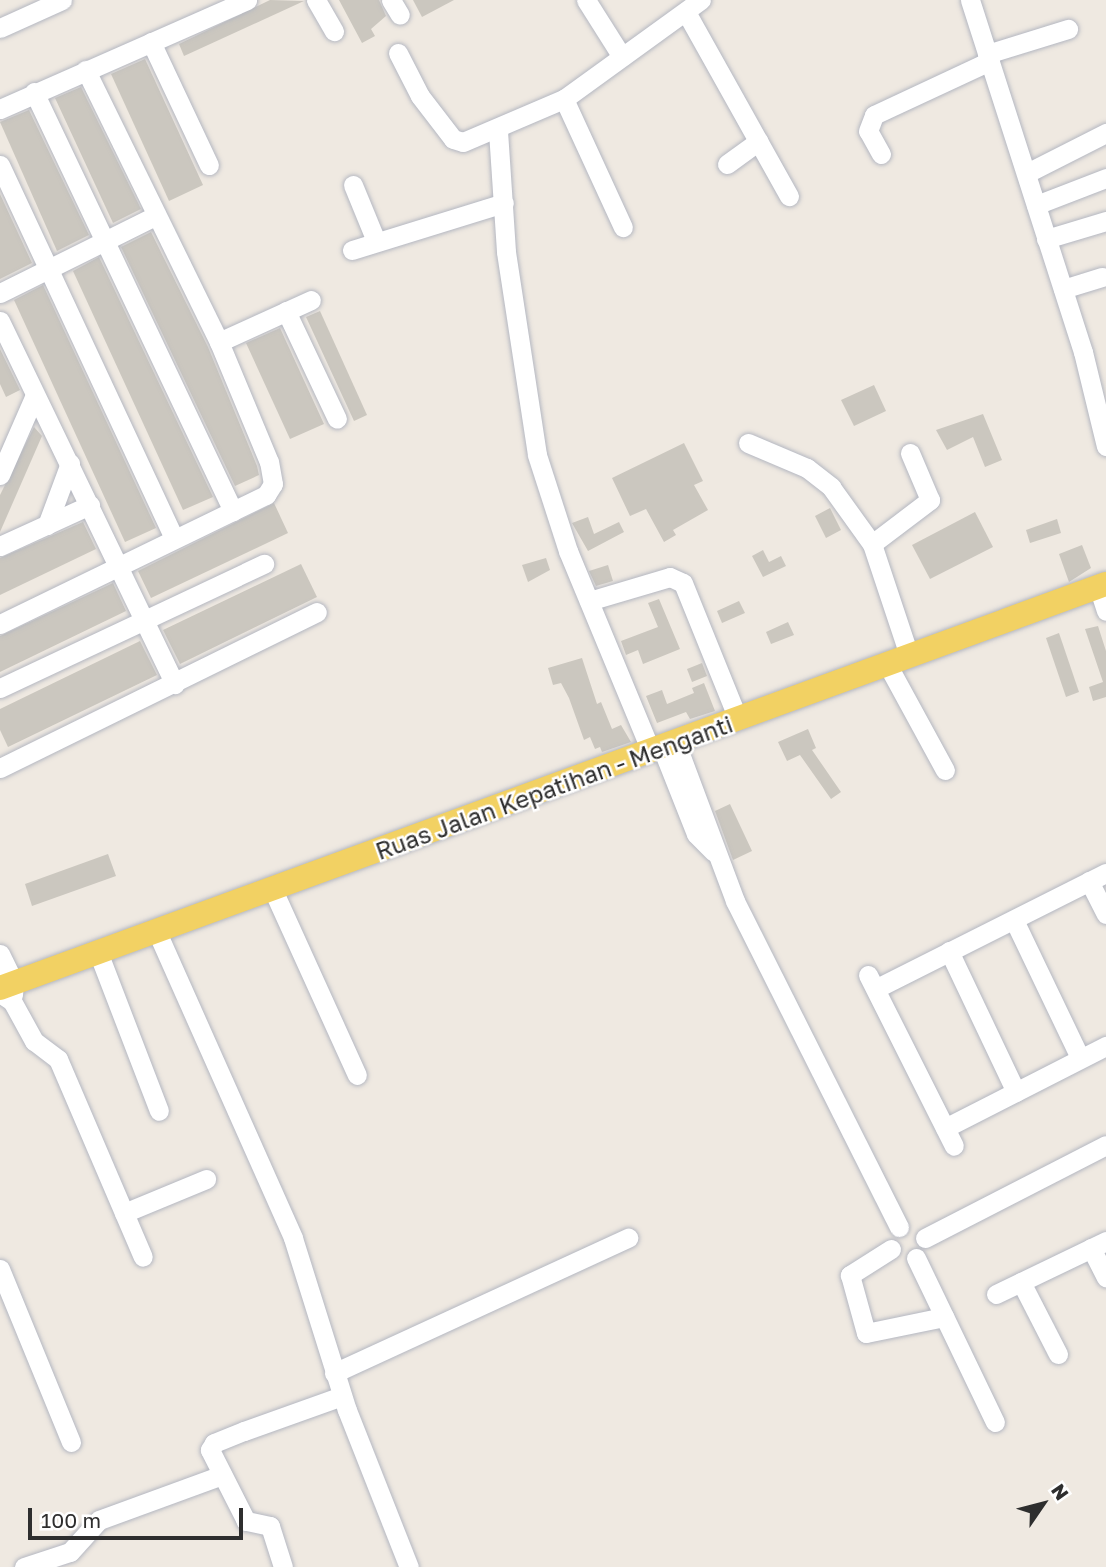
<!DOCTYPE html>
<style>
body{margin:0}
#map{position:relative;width:1106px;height:1567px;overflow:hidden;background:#efe9e1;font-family:"Golos Text",sans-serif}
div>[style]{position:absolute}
.building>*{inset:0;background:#cbc7bf}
.roads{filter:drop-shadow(0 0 2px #b4b7c1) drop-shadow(0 0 2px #b4b7c1)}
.minor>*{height:19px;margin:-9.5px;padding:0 9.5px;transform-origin:9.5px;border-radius:9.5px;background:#fff}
.major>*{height:24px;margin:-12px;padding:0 12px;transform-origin:12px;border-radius:12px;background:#f2d163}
span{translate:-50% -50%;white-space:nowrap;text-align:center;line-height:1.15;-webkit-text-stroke:5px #fff;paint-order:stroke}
.street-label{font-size:24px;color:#2e2e2e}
.north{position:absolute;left:1008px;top:1469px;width:70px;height:70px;-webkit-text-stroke:5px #fff;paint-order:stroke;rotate:55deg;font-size:19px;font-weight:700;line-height:28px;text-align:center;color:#2e2e2e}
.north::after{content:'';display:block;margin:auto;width:24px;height:32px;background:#2e2e2e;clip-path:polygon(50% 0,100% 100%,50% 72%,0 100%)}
.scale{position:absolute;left:28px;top:1508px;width:215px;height:32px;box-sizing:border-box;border:4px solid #2e2e2e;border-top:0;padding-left:9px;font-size:21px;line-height:24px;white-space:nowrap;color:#2e2e2e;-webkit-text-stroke:5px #fff;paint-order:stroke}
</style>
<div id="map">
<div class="building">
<i style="clip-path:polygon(270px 0,304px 1px,184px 56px,179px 44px)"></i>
<i style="clip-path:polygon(339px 0,379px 0,386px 16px,371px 29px,375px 36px,362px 43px)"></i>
<i style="clip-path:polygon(413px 0,454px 0,422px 17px)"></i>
<i style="clip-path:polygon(145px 59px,203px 185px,169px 201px,111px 74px)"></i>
<i style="clip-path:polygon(81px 87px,141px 209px,113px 223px,55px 98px)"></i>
<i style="clip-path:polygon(29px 110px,89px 235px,57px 251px,0 122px)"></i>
<i style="clip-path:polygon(0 194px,32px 263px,0 279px)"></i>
<i style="clip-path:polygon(151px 232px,208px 347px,257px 466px,259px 475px,235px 486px,121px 247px)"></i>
<i style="clip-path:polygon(99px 257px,213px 497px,183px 510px,73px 271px)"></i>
<i style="clip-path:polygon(43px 285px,156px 528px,125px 542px,14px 300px)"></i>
<i style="clip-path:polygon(320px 311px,367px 415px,354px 421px,306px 317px)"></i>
<i style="clip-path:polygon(280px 328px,324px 424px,290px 439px,246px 343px)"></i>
<i style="clip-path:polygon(0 349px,20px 390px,6px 397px,0 384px)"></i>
<i style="clip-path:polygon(874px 385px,886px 411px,854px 426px,841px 400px)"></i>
<i style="clip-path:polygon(983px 414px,1002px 460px,985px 467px,973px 437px,947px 450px,936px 430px)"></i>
<i style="clip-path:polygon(34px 427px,42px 436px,0 532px,0 495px)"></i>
<i style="clip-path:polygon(684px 443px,703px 481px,694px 485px,708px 510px,673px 530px,676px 535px,664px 542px,646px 509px,630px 516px,612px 478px)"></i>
<i style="clip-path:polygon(274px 503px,288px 533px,151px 598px,138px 571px)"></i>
<i style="clip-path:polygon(830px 508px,841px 530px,826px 538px,815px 516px)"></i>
<i style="clip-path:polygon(975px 512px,993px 547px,930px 579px,912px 545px)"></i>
<i style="clip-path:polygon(588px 517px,594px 534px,619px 522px,624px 532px,588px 551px,572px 523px)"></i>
<i style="clip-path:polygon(1057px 519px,1061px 533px,1030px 543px,1026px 530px)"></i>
<i style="clip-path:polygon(83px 522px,96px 549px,0 595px,0 558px)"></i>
<i style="clip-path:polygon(1082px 545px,1091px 568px,1069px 582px,1059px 554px)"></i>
<i style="clip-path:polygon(763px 550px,769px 562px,781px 556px,786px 566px,763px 577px,752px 556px)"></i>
<i style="clip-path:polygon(546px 558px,550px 570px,528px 582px,522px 565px)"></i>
<i style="clip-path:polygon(301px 564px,317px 597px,180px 664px,163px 630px)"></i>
<i style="clip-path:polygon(608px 565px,613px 581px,596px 586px,589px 571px)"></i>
<i style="clip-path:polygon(113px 583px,126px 611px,0 672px,0 636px)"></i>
<i style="clip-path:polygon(659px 599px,680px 649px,643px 664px,638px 650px,626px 655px,621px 641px,658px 627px,648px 603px)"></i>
<i style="clip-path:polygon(739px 601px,745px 613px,722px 623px,717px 611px)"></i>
<i style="clip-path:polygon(788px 622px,794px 635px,771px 644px,766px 632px)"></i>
<i style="clip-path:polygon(1098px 626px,1106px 651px,1106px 697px,1093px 701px,1089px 687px,1103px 682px,1085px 629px)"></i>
<i style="clip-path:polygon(1059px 633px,1079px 692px,1066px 697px,1046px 638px)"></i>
<i style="clip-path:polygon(140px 641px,157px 675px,8px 747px,0 730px,0 709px)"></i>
<i style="clip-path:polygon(582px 658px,597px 704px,601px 702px,612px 729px,621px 725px,631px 742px,602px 752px,600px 747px,595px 749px,590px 737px,584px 740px,569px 698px,561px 683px,553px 685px,548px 668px)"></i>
<i style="clip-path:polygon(702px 663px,707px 676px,692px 682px,687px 669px)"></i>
<i style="clip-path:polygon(704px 683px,715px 711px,690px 719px,686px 712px,657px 723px,646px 696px,662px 690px,667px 704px,694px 693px,692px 688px)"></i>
<i style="clip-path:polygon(808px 729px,816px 748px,812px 750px,841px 792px,831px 799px,800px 755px,787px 761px,778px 742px)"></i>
<i style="clip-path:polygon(730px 804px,752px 851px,733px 860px,715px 811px)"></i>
<i style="clip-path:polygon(108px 854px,116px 876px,32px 906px,25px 884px)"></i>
</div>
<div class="roads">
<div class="minor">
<i style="left:316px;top:0;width:36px;rotate:60deg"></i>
<i style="left:391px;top:0;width:17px;rotate:59deg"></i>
<i style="left:586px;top:0;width:67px;rotate:57.7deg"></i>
<i style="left:970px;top:0;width:370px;rotate:72.2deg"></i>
<i style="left:1083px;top:352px;width:97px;rotate:76.3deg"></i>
<i style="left:686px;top:12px;width:211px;rotate:60.8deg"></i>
<i style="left:0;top:28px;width:68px;rotate:-24.3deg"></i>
<i style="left:151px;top:42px;width:136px;rotate:64.8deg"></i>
<i style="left:398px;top:53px;width:48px;rotate:62.9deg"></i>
<i style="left:420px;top:96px;width:54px;rotate:52.5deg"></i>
<i style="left:453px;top:139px;width:10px;rotate:17deg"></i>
<i style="left:463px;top:142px;width:110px;rotate:-23.1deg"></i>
<i style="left:564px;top:99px;width:169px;rotate:-35.9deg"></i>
<i style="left:987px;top:54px;width:85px;rotate:-17.2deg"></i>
<i style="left:34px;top:92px;width:464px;rotate:64.6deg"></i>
<i style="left:564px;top:99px;width:141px;rotate:65.3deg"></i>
<i style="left:0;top:109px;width:270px;rotate:-23.8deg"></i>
<i style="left:498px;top:131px;width:121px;rotate:86.2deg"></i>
<i style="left:506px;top:252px;width:205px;rotate:81.3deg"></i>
<i style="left:537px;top:455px;width:101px;rotate:72.1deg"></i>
<i style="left:568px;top:551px;width:217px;rotate:67.5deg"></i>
<i style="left:881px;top:154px;width:26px;rotate:-119deg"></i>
<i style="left:868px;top:131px;width:17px;rotate:-69deg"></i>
<i style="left:874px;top:115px;width:128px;rotate:-25deg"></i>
<i style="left:727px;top:164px;width:39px;rotate:-36deg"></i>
<i style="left:0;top:165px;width:412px;rotate:65deg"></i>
<i style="left:1027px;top:173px;width:89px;rotate:-26.9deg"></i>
<i style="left:353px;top:185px;width:61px;rotate:67.7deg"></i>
<i style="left:1036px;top:205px;width:75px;rotate:-21.1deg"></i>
<i style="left:1046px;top:239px;width:63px;rotate:-16.7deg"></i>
<i style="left:352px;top:250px;width:159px;rotate:-17.2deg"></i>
<i style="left:1063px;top:289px;width:41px;rotate:-17.1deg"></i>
<i style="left:0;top:293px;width:173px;rotate:-26.4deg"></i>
<i style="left:286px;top:311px;width:119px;rotate:64.7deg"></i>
<i style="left:0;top:321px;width:403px;rotate:64.3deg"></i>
<i style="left:219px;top:342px;width:101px;rotate:-24.5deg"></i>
<i style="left:748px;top:443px;width:64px;rotate:23deg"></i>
<i style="left:807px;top:468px;width:31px;rotate:38deg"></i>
<i style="left:831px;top:487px;width:70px;rotate:54.3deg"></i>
<i style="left:872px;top:544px;width:117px;rotate:71.6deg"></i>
<i style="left:0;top:475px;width:87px;rotate:-66.4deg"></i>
<i style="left:47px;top:525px;width:66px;rotate:-69.6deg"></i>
<i style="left:872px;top:544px;width:73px;rotate:-37.2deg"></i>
<i style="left:930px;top:500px;width:51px;rotate:-113.1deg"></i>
<i style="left:0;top:546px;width:99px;rotate:-24.5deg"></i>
<i style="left:1098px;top:586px;width:26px;rotate:72deg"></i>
<i style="left:589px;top:601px;width:84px;rotate:-16.5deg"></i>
<i style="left:670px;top:577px;width:14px;rotate:25deg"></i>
<i style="left:683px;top:583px;width:147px;rotate:68deg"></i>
<i style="left:0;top:624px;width:296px;rotate:-25.9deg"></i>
<i style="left:266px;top:495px;width:13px;rotate:-58deg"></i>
<i style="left:273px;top:484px;width:22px;rotate:-100deg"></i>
<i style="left:269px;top:462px;width:130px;rotate:-112.6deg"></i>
<i style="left:219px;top:342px;width:303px;rotate:-116.1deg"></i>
<i style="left:886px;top:662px;width:123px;rotate:61.4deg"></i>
<i style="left:0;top:688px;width:292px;rotate:-25.2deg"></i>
<i style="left:676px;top:743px;width:169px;rotate:69.5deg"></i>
<i style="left:735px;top:901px;width:365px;rotate:63.3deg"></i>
<i style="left:662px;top:748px;width:92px;rotate:68.4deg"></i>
<i style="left:696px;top:834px;width:25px;rotate:45deg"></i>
<i style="left:0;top:768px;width:353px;rotate:-26.2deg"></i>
<i style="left:1089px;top:881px;width:37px;rotate:63deg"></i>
<i style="left:273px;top:890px;width:203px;rotate:65.6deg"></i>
<i style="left:1014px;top:920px;width:153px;rotate:64.4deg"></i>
<i style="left:157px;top:932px;width:335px;rotate:66deg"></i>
<i style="left:293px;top:1238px;width:180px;rotate:72.6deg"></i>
<i style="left:347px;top:1410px;width:169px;rotate:68.5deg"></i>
<i style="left:949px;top:951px;width:156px;rotate:64.6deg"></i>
<i style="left:98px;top:952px;width:170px;rotate:69deg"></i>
<i style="left:0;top:954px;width:32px;rotate:64deg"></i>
<i style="left:14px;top:983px;width:12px;rotate:95deg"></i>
<i style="left:868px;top:975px;width:191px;rotate:63.3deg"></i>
<i style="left:877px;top:988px;width:256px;rotate:-26.7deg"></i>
<i style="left:0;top:993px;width:14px;rotate:34deg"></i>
<i style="left:12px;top:1001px;width:46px;rotate:61.2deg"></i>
<i style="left:34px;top:1041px;width:30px;rotate:37deg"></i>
<i style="left:58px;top:1059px;width:215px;rotate:66.8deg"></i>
<i style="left:945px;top:1128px;width:181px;rotate:-27deg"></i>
<i style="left:124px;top:1213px;width:89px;rotate:-22.5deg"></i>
<i style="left:925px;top:1238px;width:203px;rotate:-27.2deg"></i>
<i style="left:1091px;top:1248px;width:33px;rotate:63deg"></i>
<i style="left:891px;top:1249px;width:49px;rotate:147.6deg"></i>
<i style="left:850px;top:1275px;width:60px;rotate:74.6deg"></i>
<i style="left:866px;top:1333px;width:80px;rotate:-11.6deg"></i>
<i style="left:916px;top:1258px;width:182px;rotate:64.3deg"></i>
<i style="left:0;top:1269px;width:187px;rotate:67.7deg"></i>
<i style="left:1021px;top:1282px;width:81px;rotate:62.8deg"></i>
<i style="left:996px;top:1294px;width:122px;rotate:-25.7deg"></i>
<i style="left:334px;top:1373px;width:324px;rotate:-24.7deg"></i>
<i style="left:24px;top:1567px;width:48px;rotate:-18.1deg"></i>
<i style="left:70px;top:1552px;width:43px;rotate:-47.8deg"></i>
<i style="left:99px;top:1520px;width:131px;rotate:-20.1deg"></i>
<i style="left:283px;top:1567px;width:43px;rotate:-107.6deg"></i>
<i style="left:270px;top:1526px;width:25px;rotate:-168deg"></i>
<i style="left:246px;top:1521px;width:80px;rotate:-116.9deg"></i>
<i style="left:210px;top:1450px;width:8px;rotate:-60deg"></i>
<i style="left:214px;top:1443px;width:32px;rotate:-22deg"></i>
<i style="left:244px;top:1431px;width:104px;rotate:-19.7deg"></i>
</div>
<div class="major">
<i style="left:0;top:988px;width:1177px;rotate:-20.07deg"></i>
</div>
</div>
<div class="street-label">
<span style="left:554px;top:787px;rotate:-20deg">Ruas Jalan Kepatihan - Menganti</span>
</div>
<div class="north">N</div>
<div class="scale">100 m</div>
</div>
